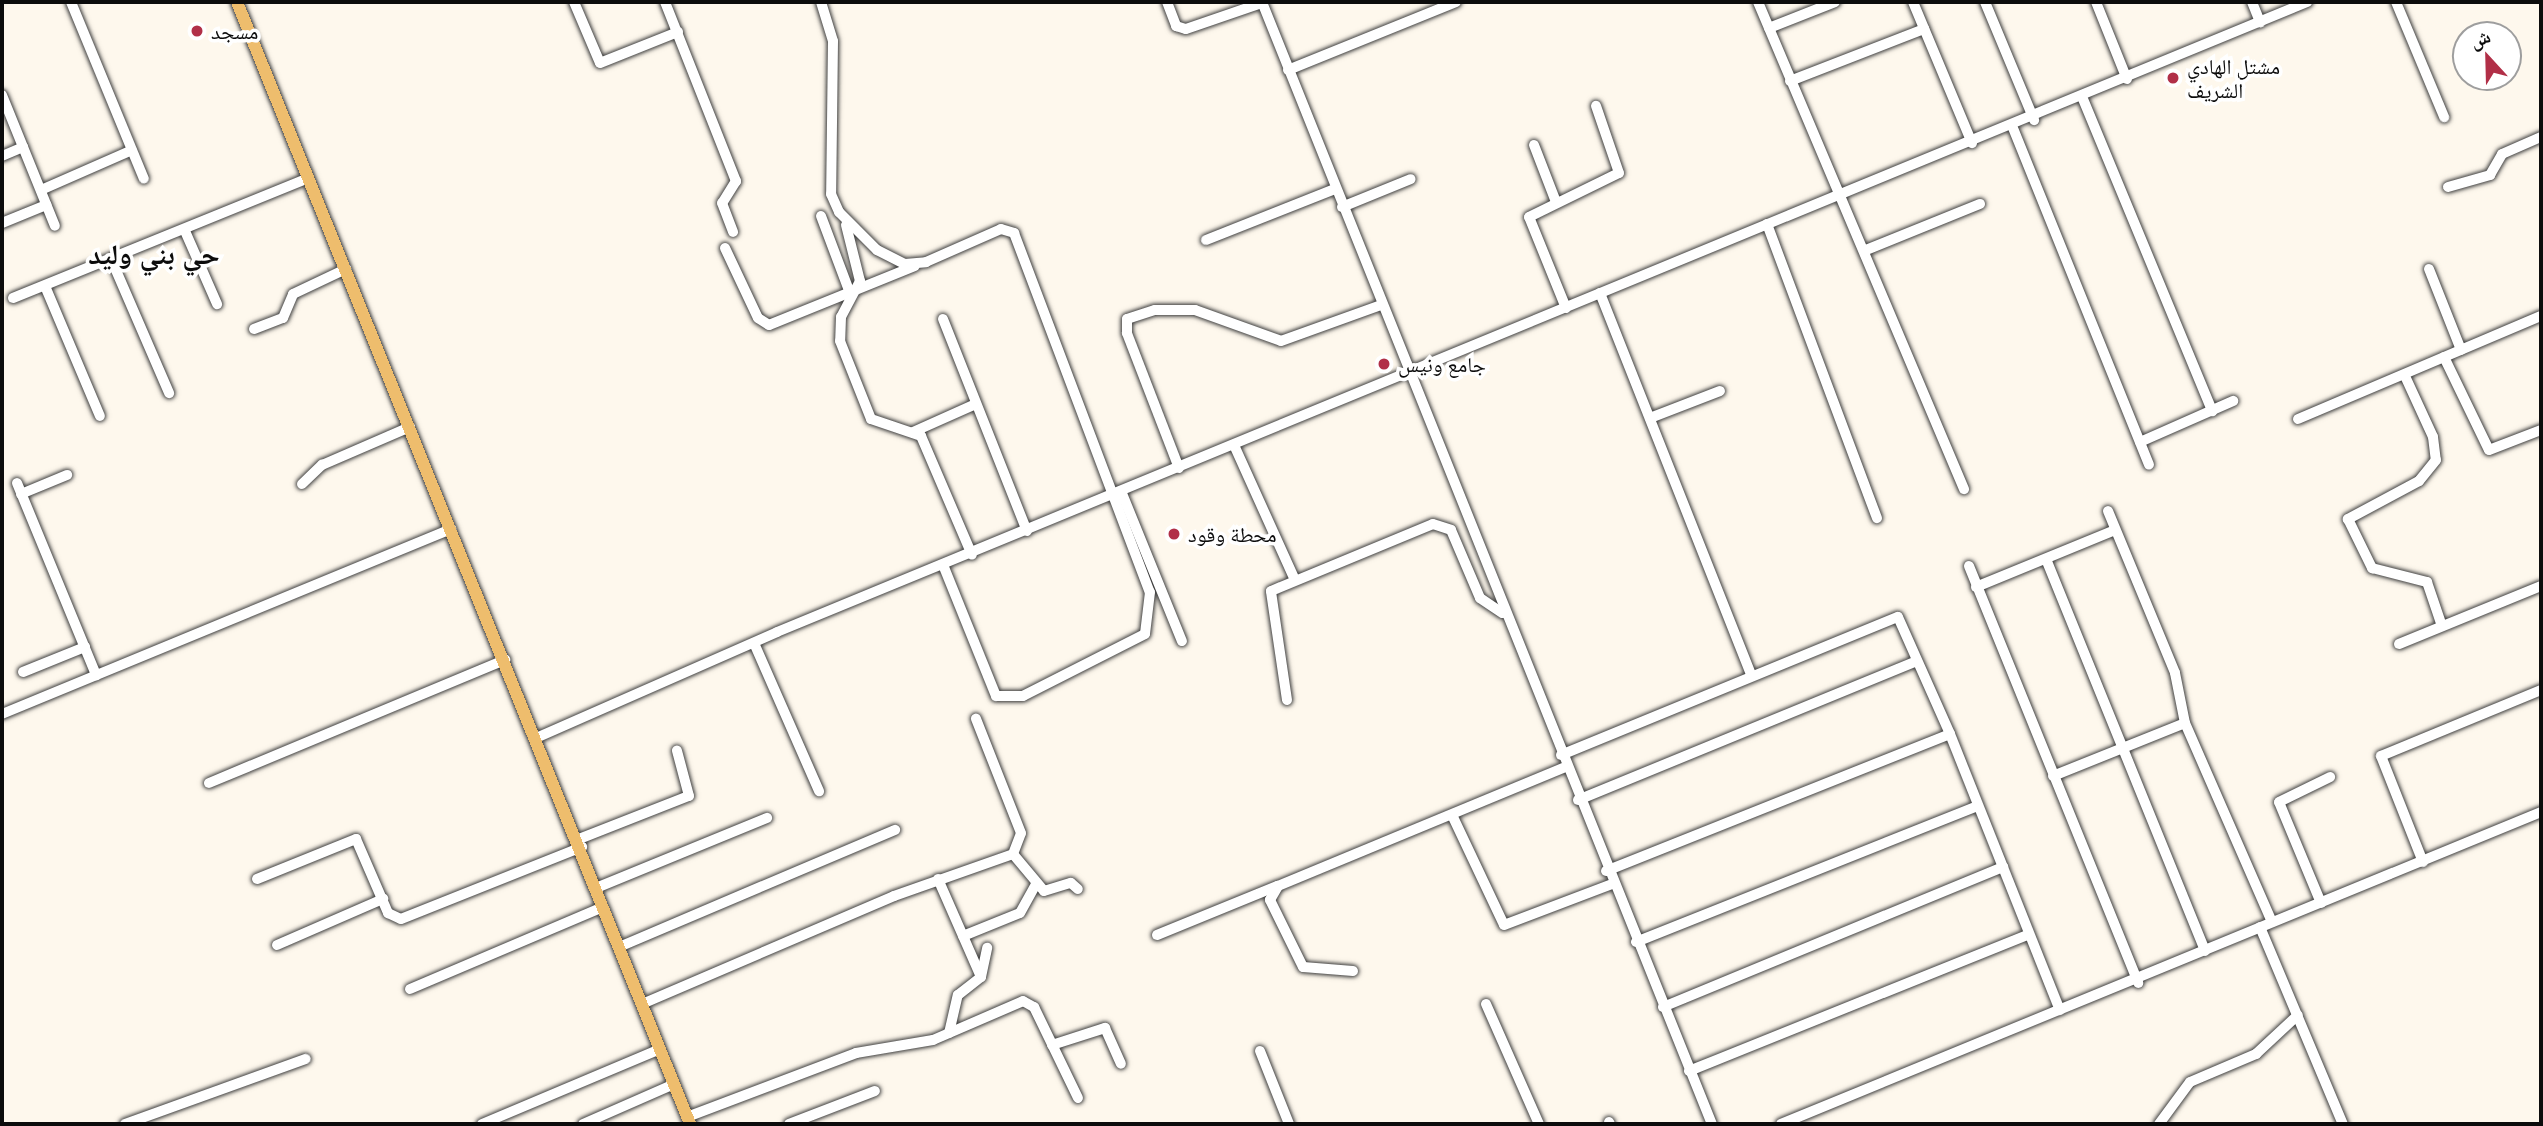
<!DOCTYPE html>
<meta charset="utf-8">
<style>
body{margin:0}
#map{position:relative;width:2543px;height:1126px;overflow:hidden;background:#fef8ed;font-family:"PT Serif","Noto Naskh Arabic",serif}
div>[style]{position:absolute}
.roads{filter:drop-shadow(0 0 2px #3f3f3f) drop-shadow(0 0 2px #3f3f3f)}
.minor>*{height:10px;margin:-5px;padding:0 5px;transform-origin:5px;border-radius:5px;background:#fff}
.major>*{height:12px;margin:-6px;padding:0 6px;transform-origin:6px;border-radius:6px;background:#eebd6d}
.dots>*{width:19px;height:19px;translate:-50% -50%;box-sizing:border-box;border:4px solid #fff;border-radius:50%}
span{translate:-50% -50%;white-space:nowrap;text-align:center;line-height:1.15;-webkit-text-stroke:7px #fff;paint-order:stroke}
.poi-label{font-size:21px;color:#0c0c0c}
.left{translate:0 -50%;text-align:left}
.district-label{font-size:28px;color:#0c0c0c;font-weight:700}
.frame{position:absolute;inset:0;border:4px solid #0c0c0c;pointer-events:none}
.north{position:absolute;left:2452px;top:21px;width:70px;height:70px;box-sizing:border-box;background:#fff;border:2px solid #9e9e9e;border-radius:50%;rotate:338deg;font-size:19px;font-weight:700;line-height:28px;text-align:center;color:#0c0c0c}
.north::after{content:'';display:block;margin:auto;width:24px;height:32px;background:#b12f47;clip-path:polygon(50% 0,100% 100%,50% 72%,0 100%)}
</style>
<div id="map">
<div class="roads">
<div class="minor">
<i style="left:71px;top:2px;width:191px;rotate:67.6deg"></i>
<i style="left:574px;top:2px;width:66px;rotate:66.9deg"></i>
<i style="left:600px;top:63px;width:84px;rotate:-21.7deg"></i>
<i style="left:665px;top:2px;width:193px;rotate:68.4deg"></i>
<i style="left:736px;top:181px;width:26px;rotate:122deg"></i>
<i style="left:722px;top:203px;width:31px;rotate:69deg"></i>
<i style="left:821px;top:2px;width:41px;rotate:72.9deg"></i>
<i style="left:833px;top:41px;width:153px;rotate:90.7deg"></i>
<i style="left:831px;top:194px;width:20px;rotate:66deg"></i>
<i style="left:839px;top:212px;width:54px;rotate:45deg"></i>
<i style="left:877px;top:250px;width:31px;rotate:27deg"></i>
<i style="left:905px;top:264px;width:21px;rotate:-5deg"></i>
<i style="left:926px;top:262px;width:82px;rotate:-23.7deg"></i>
<i style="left:1001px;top:229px;width:14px;rotate:17deg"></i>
<i style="left:1014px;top:233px;width:384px;rotate:69.3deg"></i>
<i style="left:1150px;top:592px;width:42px;rotate:96.8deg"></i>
<i style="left:1145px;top:634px;width:137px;rotate:153.1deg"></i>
<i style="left:1023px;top:696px;width:27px;rotate:180deg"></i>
<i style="left:996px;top:696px;width:139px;rotate:-112deg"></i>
<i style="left:1167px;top:2px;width:26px;rotate:69deg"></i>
<i style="left:1176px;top:26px;width:10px;rotate:17deg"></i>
<i style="left:1186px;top:29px;width:80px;rotate:-18.9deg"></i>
<i style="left:1262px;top:2px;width:1209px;rotate:68.15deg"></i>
<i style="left:1758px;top:2px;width:529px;rotate:67.07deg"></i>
<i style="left:1913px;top:2px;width:153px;rotate:67.3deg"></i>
<i style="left:1985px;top:2px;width:128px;rotate:67.4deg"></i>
<i style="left:2096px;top:2px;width:83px;rotate:68.1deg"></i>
<i style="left:2252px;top:2px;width:22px;rotate:68deg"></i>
<i style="left:2396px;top:2px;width:125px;rotate:67.3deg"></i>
<i style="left:1769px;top:28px;width:71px;rotate:-21.5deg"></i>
<i style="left:1288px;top:70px;width:181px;rotate:-22deg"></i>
<i style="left:1790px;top:81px;width:144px;rotate:-21.2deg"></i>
<i style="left:2px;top:95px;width:141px;rotate:68deg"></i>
<i style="left:2083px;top:99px;width:338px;rotate:67.5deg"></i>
<i style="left:2013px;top:128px;width:363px;rotate:68deg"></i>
<i style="left:1534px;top:145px;width:61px;rotate:68.9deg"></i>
<i style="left:2px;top:156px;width:23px;rotate:-23deg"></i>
<i style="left:2448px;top:187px;width:44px;rotate:-15.9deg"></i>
<i style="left:2490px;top:175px;width:24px;rotate:-60deg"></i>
<i style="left:2502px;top:154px;width:43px;rotate:-23.6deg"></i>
<i style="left:41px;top:190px;width:99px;rotate:-23.7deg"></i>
<i style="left:1342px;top:207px;width:74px;rotate:-22.1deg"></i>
<i style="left:821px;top:216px;width:82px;rotate:69.4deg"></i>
<i style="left:2px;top:223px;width:48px;rotate:-22.2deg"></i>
<i style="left:1767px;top:224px;width:314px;rotate:69.5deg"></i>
<i style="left:846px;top:225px;width:58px;rotate:76deg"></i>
<i style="left:860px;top:281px;width:41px;rotate:117.8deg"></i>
<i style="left:841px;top:317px;width:24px;rotate:92deg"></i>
<i style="left:840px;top:341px;width:84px;rotate:68.3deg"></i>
<i style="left:871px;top:419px;width:53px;rotate:18.8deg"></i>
<i style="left:921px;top:436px;width:129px;rotate:66.8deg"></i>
<i style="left:185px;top:231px;width:80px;rotate:66.3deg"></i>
<i style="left:1206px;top:240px;width:139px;rotate:-21.6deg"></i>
<i style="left:725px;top:248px;width:77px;rotate:64.8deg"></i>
<i style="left:758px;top:318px;width:13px;rotate:32deg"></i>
<i style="left:769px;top:325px;width:157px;rotate:-22deg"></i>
<i style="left:1866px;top:250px;width:123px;rotate:-22deg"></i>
<i style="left:112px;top:261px;width:144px;rotate:66.6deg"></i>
<i style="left:2429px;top:269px;width:87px;rotate:68.4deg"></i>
<i style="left:45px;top:286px;width:141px;rotate:67.1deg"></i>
<i style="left:1600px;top:293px;width:411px;rotate:68.4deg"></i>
<i style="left:13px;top:298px;width:318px;rotate:-22.1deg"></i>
<i style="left:1566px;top:308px;width:98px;rotate:-112.1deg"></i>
<i style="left:1529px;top:217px;width:100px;rotate:-26.1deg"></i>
<i style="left:1619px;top:173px;width:71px;rotate:-108.9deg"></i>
<i style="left:943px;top:319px;width:228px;rotate:68.4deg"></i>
<i style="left:254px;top:329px;width:31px;rotate:-21deg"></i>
<i style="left:283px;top:318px;width:26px;rotate:-67deg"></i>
<i style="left:293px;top:294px;width:59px;rotate:-25.3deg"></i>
<i style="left:2444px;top:357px;width:103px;rotate:64.2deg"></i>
<i style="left:2489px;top:450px;width:56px;rotate:-21deg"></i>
<i style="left:2405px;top:376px;width:67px;rotate:65.3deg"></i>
<i style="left:2433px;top:437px;width:23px;rotate:83deg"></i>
<i style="left:2436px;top:460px;width:27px;rotate:129deg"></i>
<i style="left:2419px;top:481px;width:81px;rotate:151.8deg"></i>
<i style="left:2348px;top:519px;width:55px;rotate:63.9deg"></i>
<i style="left:2372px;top:568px;width:57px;rotate:14.3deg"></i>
<i style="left:2427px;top:582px;width:46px;rotate:71.2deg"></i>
<i style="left:1650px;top:418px;width:75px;rotate:-21.1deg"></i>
<i style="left:2298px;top:419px;width:264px;rotate:-23deg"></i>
<i style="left:913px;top:432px;width:69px;rotate:-24deg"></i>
<i style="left:2140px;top:442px;width:102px;rotate:-23.8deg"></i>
<i style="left:1234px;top:445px;width:148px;rotate:65.7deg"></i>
<i style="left:1179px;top:468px;width:145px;rotate:-111.1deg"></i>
<i style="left:1127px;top:333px;width:14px;rotate:-90deg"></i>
<i style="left:1127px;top:319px;width:29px;rotate:-18deg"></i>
<i style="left:1155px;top:310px;width:40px"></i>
<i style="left:1195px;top:310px;width:91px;rotate:19.8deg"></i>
<i style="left:1281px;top:341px;width:106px;rotate:-19.8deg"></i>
<i style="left:17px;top:483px;width:208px;rotate:67.6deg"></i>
<i style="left:302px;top:484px;width:28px;rotate:-44deg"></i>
<i style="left:322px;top:465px;width:96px;rotate:-23.4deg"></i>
<i style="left:1121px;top:491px;width:162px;rotate:67.9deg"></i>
<i style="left:21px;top:494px;width:50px;rotate:-22.4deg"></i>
<i style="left:2108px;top:511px;width:175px;rotate:67.5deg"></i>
<i style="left:2175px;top:673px;width:51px;rotate:78.7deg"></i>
<i style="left:2185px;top:723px;width:217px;rotate:66.4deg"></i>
<i style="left:2046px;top:559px;width:423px;rotate:67.9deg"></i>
<i style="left:1969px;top:566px;width:450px;rotate:67.9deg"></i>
<i style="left:1976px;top:587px;width:150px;rotate:-22.3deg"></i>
<i style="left:754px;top:643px;width:162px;rotate:66.3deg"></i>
<i style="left:2399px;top:644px;width:153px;rotate:-22.2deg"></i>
<i style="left:23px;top:672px;width:67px;rotate:-22deg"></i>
<i style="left:1287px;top:700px;width:110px;rotate:-98.4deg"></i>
<i style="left:1271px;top:591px;width:175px;rotate:-22.5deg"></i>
<i style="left:1433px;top:524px;width:19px;rotate:18deg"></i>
<i style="left:1451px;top:530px;width:74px;rotate:66.9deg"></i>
<i style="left:1480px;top:598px;width:27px;rotate:34deg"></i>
<i style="left:2px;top:714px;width:486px;rotate:-22.4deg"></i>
<i style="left:536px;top:738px;width:263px;rotate:-23.7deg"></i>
<i style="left:777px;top:632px;width:1655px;rotate:-22.38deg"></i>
<i style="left:1561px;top:755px;width:364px;rotate:-22.3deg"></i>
<i style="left:1898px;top:617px;width:128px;rotate:66deg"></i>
<i style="left:2053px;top:776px;width:142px;rotate:-21.9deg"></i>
<i style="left:209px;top:783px;width:321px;rotate:-22.6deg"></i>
<i style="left:1578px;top:800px;width:366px;rotate:-22.3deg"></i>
<i style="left:1453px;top:817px;width:119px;rotate:64.7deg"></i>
<i style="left:1504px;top:925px;width:116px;rotate:-20.8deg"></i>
<i style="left:579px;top:839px;width:118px;rotate:-21.4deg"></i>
<i style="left:689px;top:796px;width:47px;rotate:-104.9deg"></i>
<i style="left:1013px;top:854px;width:48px;rotate:50deg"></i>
<i style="left:1044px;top:891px;width:28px;rotate:-17deg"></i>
<i style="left:1071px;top:883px;width:9px;rotate:41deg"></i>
<i style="left:2423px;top:862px;width:114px;rotate:-111.6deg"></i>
<i style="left:2381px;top:756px;width:173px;rotate:-22.4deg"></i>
<i style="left:1606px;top:871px;width:370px;rotate:-21.7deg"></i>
<i style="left:1950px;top:734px;width:297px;rotate:68.3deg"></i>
<i style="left:257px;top:879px;width:107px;rotate:-22deg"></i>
<i style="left:356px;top:839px;width:81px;rotate:66.6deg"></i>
<i style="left:388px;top:913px;width:14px;rotate:25deg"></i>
<i style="left:401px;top:919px;width:195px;rotate:-21.7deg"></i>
<i style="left:938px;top:879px;width:107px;rotate:66.3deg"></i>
<i style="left:596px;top:888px;width:185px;rotate:-22.3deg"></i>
<i style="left:2321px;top:903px;width:109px;rotate:-112.6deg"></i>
<i style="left:2279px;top:802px;width:57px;rotate:-26.1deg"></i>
<i style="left:2260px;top:927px;width:214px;rotate:67.2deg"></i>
<i style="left:1157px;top:935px;width:130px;rotate:-22.2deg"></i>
<i style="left:963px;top:936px;width:61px;rotate:-22deg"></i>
<i style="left:1020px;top:913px;width:33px;rotate:-61deg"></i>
<i style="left:1636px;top:942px;width:368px;rotate:-21.7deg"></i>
<i style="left:277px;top:945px;width:116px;rotate:-23.5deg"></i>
<i style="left:619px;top:947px;width:300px;rotate:-23deg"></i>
<i style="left:1353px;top:971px;width:50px;rotate:-175.4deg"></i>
<i style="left:1303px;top:967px;width:75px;rotate:-116.2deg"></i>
<i style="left:1270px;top:900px;width:16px;rotate:-60deg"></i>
<i style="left:1278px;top:886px;width:311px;rotate:-22.5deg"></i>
<i style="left:410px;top:989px;width:210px;rotate:-23deg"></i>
<i style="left:642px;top:1004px;width:274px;rotate:-23.2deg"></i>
<i style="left:894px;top:896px;width:126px;rotate:-19.4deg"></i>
<i style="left:1013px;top:854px;width:22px;rotate:-69deg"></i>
<i style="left:1021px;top:833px;width:123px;rotate:-111.5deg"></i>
<i style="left:1486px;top:1004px;width:131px;rotate:66.2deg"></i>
<i style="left:1663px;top:1007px;width:368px;rotate:-22.4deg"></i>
<i style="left:949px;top:1033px;width:39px;rotate:-77deg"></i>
<i style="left:958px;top:995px;width:29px;rotate:-38deg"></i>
<i style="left:981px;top:977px;width:30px;rotate:-78deg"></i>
<i style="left:1052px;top:1045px;width:56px;rotate:-17.8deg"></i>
<i style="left:1105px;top:1028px;width:39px;rotate:66deg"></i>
<i style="left:1260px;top:1051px;width:79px;rotate:68.3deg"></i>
<i style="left:1689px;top:1071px;width:365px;rotate:-21.9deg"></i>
<i style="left:687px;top:1117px;width:181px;rotate:-20.7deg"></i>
<i style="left:856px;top:1053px;width:78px;rotate:-9.6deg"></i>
<i style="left:933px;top:1040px;width:98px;rotate:-23.4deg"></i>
<i style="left:1023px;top:1001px;width:13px;rotate:29deg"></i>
<i style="left:1034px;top:1007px;width:101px;rotate:64.2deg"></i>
<i style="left:1609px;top:1122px;width:2px;rotate:63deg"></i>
<i style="left:125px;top:1124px;width:192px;rotate:-19.8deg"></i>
<i style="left:482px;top:1124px;width:193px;rotate:-22.8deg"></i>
<i style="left:583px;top:1124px;width:99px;rotate:-23.7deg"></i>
<i style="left:789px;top:1124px;width:92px;rotate:-21deg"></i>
<i style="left:1781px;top:1124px;width:822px;rotate:-22.32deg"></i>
<i style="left:2159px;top:1124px;width:52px;rotate:-53.6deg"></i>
<i style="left:2190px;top:1082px;width:72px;rotate:-23deg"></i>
<i style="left:2256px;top:1054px;width:57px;rotate:-42.9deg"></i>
</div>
<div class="major">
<i style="left:237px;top:2px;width:1210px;rotate:68.01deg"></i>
</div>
</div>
<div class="dots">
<i style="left:197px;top:31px;background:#b12f47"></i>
<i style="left:2173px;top:78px;background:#b12f47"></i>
<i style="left:1384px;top:364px;background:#b12f47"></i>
<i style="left:1174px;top:534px;background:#b12f47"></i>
</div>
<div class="poi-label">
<span class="left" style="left:211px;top:31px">مسجد</span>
<span class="left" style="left:2187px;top:78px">مشتل الهادي<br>الشريف</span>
<span class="left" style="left:1398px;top:364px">جامع ونيس</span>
<span class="left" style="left:1188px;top:534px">محطة وقود</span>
</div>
<div class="district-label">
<span style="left:154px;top:254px">حي بني وليد</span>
</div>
<div class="frame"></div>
<div class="north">ش</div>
</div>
